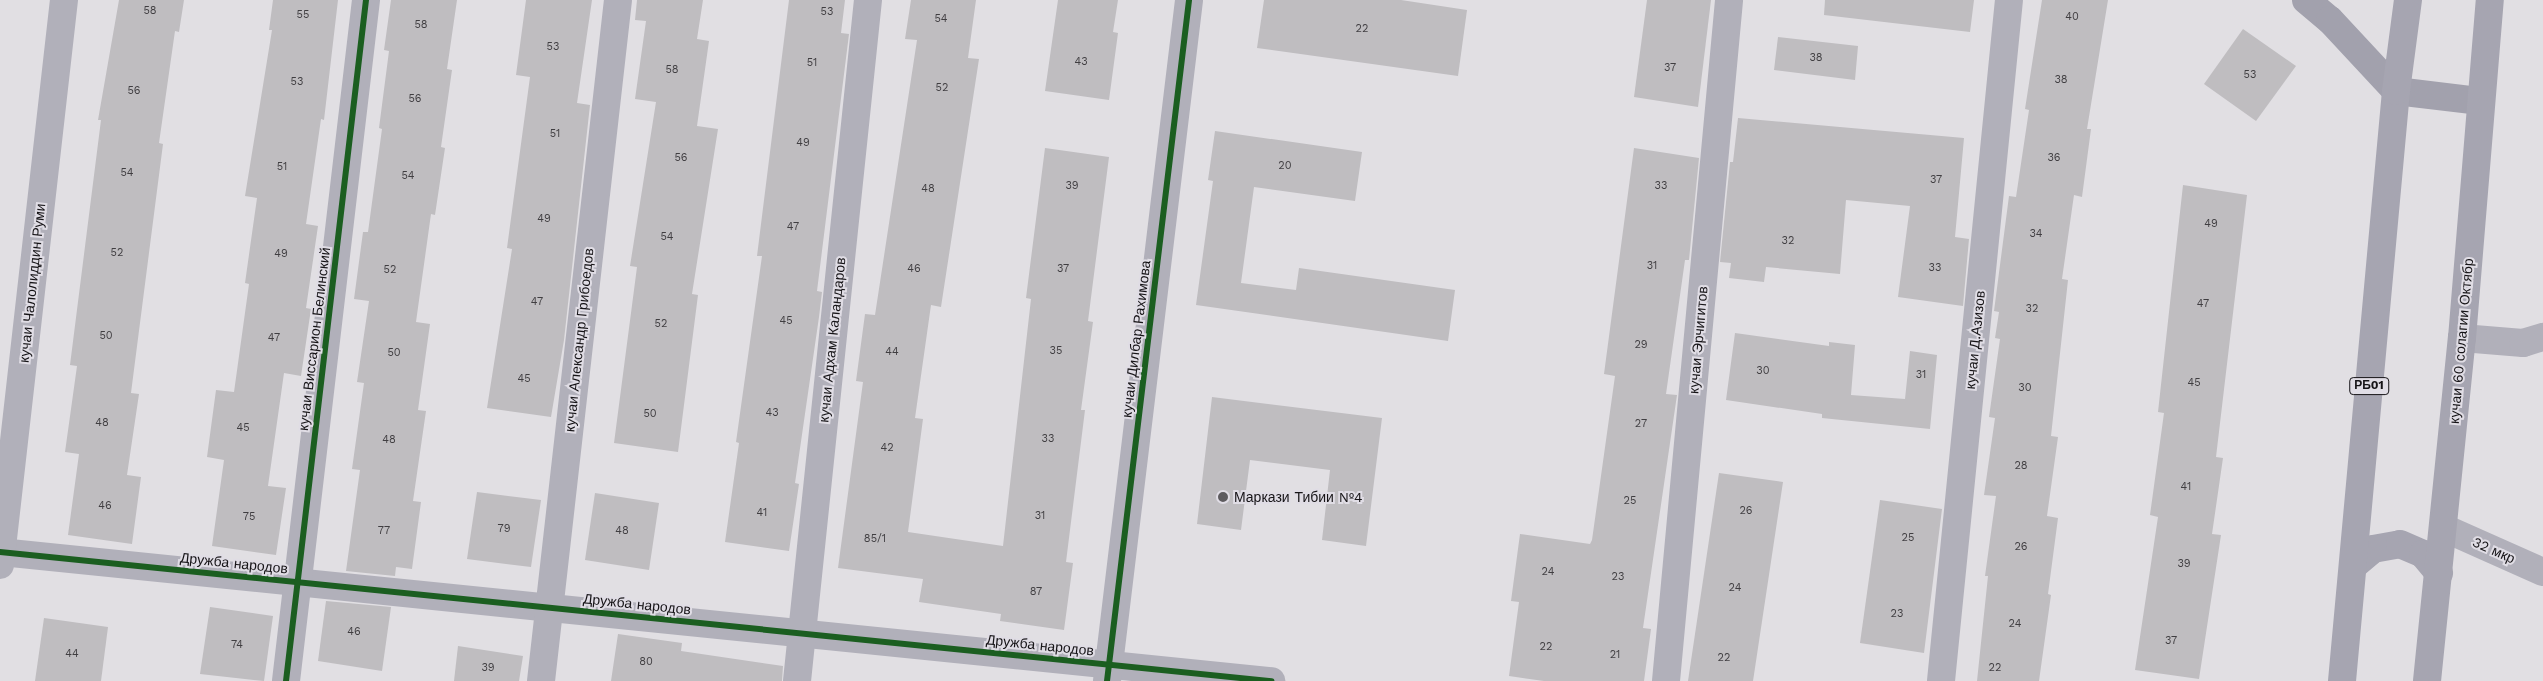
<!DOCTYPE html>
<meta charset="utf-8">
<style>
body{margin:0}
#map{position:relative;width:2543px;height:681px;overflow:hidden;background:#e1dfe3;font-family:"Work Sans",sans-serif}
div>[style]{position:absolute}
.building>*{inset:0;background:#bfbdc0}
.minor>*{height:28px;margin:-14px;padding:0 14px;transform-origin:14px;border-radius:14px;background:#b1b0ba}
.major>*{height:28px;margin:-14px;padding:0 14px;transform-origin:14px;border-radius:14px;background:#a2a1ad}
.highway>*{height:28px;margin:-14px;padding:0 14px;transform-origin:14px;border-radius:14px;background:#a6a5b1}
.cycleway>*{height:6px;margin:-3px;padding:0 3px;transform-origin:3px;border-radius:3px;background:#1b5e20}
.dots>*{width:14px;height:14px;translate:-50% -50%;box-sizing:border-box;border:2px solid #e0dde5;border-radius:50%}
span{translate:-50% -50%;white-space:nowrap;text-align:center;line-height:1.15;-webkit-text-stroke:4px #e0dde5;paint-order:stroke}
.number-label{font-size:11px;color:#403e41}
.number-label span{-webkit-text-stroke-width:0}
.shield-label span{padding:1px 4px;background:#e0dde5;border:1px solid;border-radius:4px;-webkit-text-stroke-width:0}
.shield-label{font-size:12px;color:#161417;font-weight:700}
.street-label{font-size:14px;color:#161417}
.poi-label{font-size:14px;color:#161417}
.left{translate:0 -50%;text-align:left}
</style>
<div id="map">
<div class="building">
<i style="clip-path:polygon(119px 0,184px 0,179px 32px,175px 31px,159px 143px,163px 144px,131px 393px,139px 394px,127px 475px,141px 477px,132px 544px,68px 535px,79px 454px,65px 452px,77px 366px,70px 365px,101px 120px,98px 120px)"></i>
<i style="clip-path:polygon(273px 0,338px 0,324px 120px,321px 119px,306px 224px,318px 226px,306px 308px,311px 309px,301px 376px,284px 373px,268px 486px,286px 488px,276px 555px,212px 546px,224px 460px,207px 457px,216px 390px,234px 392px,249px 284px,245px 283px,257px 198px,245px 196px,272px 30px,269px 30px)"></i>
<i style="clip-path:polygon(391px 0,457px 0,447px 69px,452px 70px,441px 147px,445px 148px,435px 215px,431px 214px,416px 322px,430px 324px,418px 410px,426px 411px,413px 501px,421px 502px,412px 569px,396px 567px,395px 576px,346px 571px,360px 470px,352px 469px,364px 383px,357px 382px,369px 301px,354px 299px,363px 232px,368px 232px,382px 129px,379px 128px,389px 51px,384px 50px)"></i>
<i style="clip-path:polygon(526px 0,592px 0,577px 103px,590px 105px,564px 340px,551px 417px,487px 408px,512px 249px,507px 248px,530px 77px,516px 75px)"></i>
<i style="clip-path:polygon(637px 0,703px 0,697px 39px,709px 41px,697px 126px,718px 129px,692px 294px,698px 295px,678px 452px,614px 443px,637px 267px,630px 266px,656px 102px,635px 99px,646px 21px,635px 20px)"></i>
<i style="clip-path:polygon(789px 0,845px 0,841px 33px,849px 34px,817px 291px,822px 292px,819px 317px,795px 483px,799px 484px,789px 551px,725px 542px,739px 443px,736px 442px,762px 256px,757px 256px)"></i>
<i style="clip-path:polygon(911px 0,976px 0,968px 58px,979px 59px,941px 307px,931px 305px,915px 418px,923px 419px,908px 532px,1003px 546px,1031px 299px,1026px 298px,1045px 148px,1109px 157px,1088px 321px,1093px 322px,1081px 410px,1085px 410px,1066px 562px,1073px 563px,1064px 630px,1000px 621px,1001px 614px,919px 602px,923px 579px,838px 568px,863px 382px,856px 381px,865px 314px,875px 315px,917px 40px,905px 39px)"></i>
<i style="clip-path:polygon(1058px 0,1118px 0,1113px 32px,1118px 33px,1109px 100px,1045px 91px)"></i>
<i style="clip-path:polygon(1264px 0,1401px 0,1467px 10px,1458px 76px,1257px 48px)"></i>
<i style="clip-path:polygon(1647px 0,1711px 0,1698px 107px,1634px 97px)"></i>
<i style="clip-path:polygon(1825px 0,1974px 0,1970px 32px,1824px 15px)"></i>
<i style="clip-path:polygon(2042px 0,2108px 0,2087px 129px,2091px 129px,2082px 197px,2074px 195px,2062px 279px,2068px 280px,2051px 436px,2058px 437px,2047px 516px,2058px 518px,2048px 594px,2051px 595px,2039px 681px,1977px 681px,1988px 576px,1985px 576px,1996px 496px,1984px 495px,1995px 418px,1989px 417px,2000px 339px,1995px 338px,1999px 312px,1994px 311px,2009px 196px,2016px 197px,2029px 110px,2025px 109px)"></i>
<i style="clip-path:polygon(2243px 29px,2296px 66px,2256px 121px,2204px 84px)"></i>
<i style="clip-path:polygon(1778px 37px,1858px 46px,1855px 80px,1774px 70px)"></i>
<i style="clip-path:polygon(1738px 118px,1964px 138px,1955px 237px,1969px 239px,1963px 306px,1898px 297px,1910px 206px,1846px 200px,1840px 274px,1766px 267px,1764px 282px,1729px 278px,1731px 263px,1720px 262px,1730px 162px,1733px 162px)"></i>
<i style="clip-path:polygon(1215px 131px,1362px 152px,1355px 201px,1254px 187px,1241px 283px,1296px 290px,1299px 268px,1455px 290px,1448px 341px,1196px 305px,1213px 181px,1208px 180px)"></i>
<i style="clip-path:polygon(1634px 148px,1699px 158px,1689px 260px,1685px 260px,1666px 394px,1677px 395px,1643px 628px,1651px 629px,1644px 681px,1544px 681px,1509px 676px,1519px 602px,1511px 601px,1520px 534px,1590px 544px,1592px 540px,1615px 376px,1604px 374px)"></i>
<i style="clip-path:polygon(2183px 185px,2247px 195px,2216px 457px,2223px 458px,2212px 534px,2221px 535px,2199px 679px,2135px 670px,2158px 517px,2150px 515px,2164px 413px,2158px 412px)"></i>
<i style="clip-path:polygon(1735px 333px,1829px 346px,1829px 342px,1855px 345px,1851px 395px,1905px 399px,1910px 351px,1937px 355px,1930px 429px,1822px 418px,1822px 414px,1726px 400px)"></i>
<i style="clip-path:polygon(1212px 397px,1382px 418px,1366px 546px,1322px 540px,1330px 470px,1250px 460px,1241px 530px,1197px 524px)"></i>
<i style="clip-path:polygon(1719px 473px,1783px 482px,1753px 681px,1688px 681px)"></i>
<i style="clip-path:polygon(477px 492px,541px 500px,531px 567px,467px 559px)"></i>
<i style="clip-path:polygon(595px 493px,659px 503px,649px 570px,585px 560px)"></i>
<i style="clip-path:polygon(1880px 500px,1942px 509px,1924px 653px,1860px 643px)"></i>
<i style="clip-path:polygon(326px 601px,391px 607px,382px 671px,318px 661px)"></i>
<i style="clip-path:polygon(210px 607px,273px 616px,264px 681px,200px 674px)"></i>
<i style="clip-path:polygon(44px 618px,108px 627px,101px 681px,35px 681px)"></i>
<i style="clip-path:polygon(618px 634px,682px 643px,681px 651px,783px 666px,782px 681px,611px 681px)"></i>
<i style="clip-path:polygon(458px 646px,523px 656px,519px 681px,454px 681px)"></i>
</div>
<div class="minor">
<i style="left:2462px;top:338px;width:61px;rotate:4.7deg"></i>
<i style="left:2523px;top:343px;width:21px;rotate:-17deg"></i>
<i style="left:2444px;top:528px;width:108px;rotate:24deg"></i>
<i style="left:0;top:552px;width:1278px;rotate:5.8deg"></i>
<i style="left:0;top:565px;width:569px;rotate:-83.54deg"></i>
<i style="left:286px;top:681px;width:686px;rotate:-83.3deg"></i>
<i style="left:541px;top:681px;width:685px;rotate:-83.55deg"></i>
<i style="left:797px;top:681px;width:685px;rotate:-84.05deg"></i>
<i style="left:1107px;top:681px;width:686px;rotate:-83.13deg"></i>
<i style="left:1666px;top:681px;width:684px;rotate:-84.71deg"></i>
<i style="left:1941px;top:681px;width:684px;rotate:-84.3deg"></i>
</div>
<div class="major">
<i style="left:2306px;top:0;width:31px;rotate:40deg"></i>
<i style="left:2330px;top:20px;width:97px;rotate:47.1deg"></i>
<i style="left:2396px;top:91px;width:85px;rotate:6.8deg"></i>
</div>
<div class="highway">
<i style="left:2353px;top:566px;width:26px;rotate:-40deg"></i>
<i style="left:2373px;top:549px;width:27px;rotate:-10deg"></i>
<i style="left:2400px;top:544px;width:25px;rotate:23deg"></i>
<i style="left:2423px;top:554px;width:25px;rotate:50deg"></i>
<i style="left:2342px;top:681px;width:592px;rotate:-84.77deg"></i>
<i style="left:2396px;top:91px;width:92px;rotate:-82.5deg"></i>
<i style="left:2427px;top:681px;width:345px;rotate:-84.2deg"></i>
<i style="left:2462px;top:338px;width:339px;rotate:-85.3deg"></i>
</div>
<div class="cycleway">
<i style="left:0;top:552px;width:1278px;rotate:5.8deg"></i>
<i style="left:286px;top:681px;width:686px;rotate:-83.3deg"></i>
<i style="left:1107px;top:681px;width:686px;rotate:-83.13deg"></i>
</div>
<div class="dots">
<i style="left:1223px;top:497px;background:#5d5b5e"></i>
</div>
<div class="number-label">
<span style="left:150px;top:11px">58</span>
<span style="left:827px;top:12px">53</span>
<span style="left:303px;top:15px">55</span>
<span style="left:2072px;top:17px">40</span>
<span style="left:941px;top:19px">54</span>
<span style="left:421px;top:25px">58</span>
<span style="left:1362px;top:29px">22</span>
<span style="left:553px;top:47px">53</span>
<span style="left:1816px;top:58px">38</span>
<span style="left:1081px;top:62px">43</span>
<span style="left:812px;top:63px">51</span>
<span style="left:1670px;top:68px">37</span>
<span style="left:672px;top:70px">58</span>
<span style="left:2250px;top:75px">53</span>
<span style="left:2061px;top:80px">38</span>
<span style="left:297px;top:82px">53</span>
<span style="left:942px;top:88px">52</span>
<span style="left:134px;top:91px">56</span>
<span style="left:415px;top:99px">56</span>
<span style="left:555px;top:134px">51</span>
<span style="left:803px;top:143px">49</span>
<span style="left:681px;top:158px">56</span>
<span style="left:2054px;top:158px">36</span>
<span style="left:1285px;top:166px">20</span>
<span style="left:282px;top:167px">51</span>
<span style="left:127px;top:173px">54</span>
<span style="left:408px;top:176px">54</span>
<span style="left:1936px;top:180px">37</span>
<span style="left:1072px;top:186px">39</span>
<span style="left:1661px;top:186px">33</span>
<span style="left:928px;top:189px">48</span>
<span style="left:544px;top:219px">49</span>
<span style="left:2211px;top:224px">49</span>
<span style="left:793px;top:227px">47</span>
<span style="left:2036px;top:234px">34</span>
<span style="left:667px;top:237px">54</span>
<span style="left:1788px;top:241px">32</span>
<span style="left:117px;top:253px">52</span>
<span style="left:281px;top:254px">49</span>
<span style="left:1652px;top:266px">31</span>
<span style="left:1935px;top:268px">33</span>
<span style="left:914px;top:269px">46</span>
<span style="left:1063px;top:269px">37</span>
<span style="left:390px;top:270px">52</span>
<span style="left:537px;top:302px">47</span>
<span style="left:2203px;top:304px">47</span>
<span style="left:2032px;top:309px">32</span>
<span style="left:786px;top:321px">45</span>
<span style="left:661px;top:324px">52</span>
<span style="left:106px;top:336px">50</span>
<span style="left:274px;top:338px">47</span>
<span style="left:1641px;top:345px">29</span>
<span style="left:1056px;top:351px">35</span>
<span style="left:892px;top:352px">44</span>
<span style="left:394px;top:353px">50</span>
<span style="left:1763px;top:371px">30</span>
<span style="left:1921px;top:375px">31</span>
<span style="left:524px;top:379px">45</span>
<span style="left:2194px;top:383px">45</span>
<span style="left:2025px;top:388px">30</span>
<span style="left:772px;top:413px">43</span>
<span style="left:650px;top:414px">50</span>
<span style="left:102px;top:423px">48</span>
<span style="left:1641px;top:424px">27</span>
<span style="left:243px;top:428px">45</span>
<span style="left:1048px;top:439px">33</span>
<span style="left:389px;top:440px">48</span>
<span style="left:887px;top:448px">42</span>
<span style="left:2021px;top:466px">28</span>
<span style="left:2186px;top:487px">41</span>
<span style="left:1630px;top:501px">25</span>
<span style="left:105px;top:506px">46</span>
<span style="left:1746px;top:511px">26</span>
<span style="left:762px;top:513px">41</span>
<span style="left:1040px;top:516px">31</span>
<span style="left:249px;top:517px">75</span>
<span style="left:504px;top:529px">79</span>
<span style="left:384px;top:531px">77</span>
<span style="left:622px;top:531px">48</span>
<span style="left:1908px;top:538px">25</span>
<span style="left:875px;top:539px">85/1</span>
<span style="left:2021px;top:547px">26</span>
<span style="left:2184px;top:564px">39</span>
<span style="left:1548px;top:572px">24</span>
<span style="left:1618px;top:577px">23</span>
<span style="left:1735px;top:588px">24</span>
<span style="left:1036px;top:592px">87</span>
<span style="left:1897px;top:614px">23</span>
<span style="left:2015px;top:624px">24</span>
<span style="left:354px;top:632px">46</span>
<span style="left:2171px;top:641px">37</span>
<span style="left:237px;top:645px">74</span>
<span style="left:1546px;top:647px">22</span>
<span style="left:72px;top:654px">44</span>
<span style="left:1615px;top:655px">21</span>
<span style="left:1724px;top:658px">22</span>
<span style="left:646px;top:662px">80</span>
<span style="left:488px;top:668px">39</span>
<span style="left:1995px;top:668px">22</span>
</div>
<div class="shield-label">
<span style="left:2369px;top:386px">РБ01</span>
</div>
<div class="street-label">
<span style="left:32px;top:283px;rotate:-84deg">кучаи Чалолиддин Руми</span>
<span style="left:314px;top:339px;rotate:-83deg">кучаи Виссарион Белинский</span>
<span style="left:1136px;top:339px;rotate:-83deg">кучаи Дилбар Рахимова</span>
<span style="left:579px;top:340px;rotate:-84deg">кучаи Александр Грибоедов</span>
<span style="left:832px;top:340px;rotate:-84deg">кучаи Адхам Каландаров</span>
<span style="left:1698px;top:340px;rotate:-85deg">кучаи Эрчигитов</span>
<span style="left:1975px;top:340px;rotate:-84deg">кучаи Д.Азизов</span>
<span style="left:2461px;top:341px;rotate:-85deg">кучаи 60 солагии Октябр</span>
<span style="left:2494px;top:550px;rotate:24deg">32 мкр</span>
<span style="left:234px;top:563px;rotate:6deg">Дружба народов</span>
<span style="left:637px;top:604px;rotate:6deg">Дружба народов</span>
<span style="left:1040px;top:645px;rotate:6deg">Дружба народов</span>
</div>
<div class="poi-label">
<span class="left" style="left:1234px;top:497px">Маркази Тибии №4</span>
</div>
</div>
